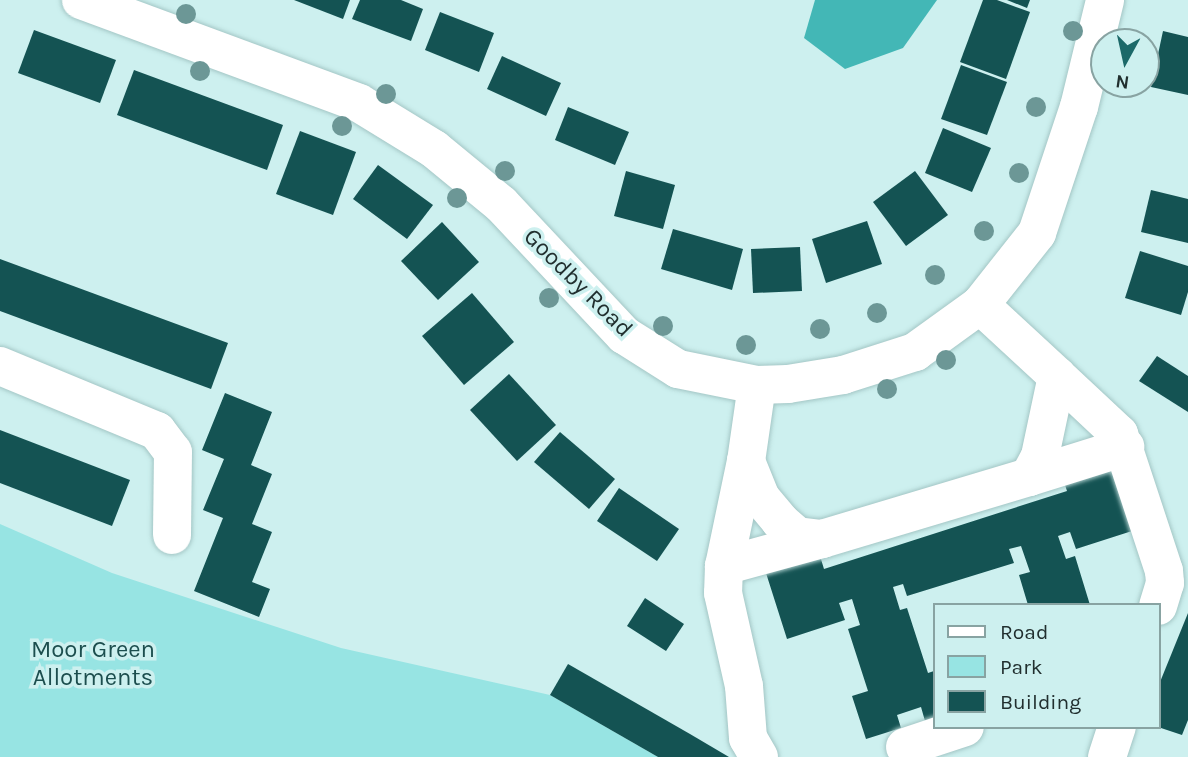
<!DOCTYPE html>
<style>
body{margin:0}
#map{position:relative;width:1188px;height:757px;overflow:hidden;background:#cdf0ef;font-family:Karla,sans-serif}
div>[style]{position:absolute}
.green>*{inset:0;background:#97e4e3}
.forest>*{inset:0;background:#43b7b6}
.building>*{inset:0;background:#145353}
.roads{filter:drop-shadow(0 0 2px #a3c6c5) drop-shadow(0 0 2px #a3c6c5)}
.minor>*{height:38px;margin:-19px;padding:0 19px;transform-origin:19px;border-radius:19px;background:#fff}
.trees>*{width:20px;height:20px;margin:-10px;border-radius:50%;background:#6c9796}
span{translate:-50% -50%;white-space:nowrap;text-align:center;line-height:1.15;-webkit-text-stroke:7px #cdf0ef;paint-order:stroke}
.street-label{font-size:24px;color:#212f2f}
.park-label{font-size:24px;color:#1c4e4e}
.legend{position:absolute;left:933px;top:603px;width:228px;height:126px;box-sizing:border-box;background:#cdf0ef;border:2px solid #88a3a2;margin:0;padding:9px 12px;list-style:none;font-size:21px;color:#212f2f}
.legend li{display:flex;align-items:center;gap:14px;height:35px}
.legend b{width:35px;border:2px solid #88a3a2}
.north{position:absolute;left:1090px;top:28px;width:70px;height:70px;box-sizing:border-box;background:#cdf0ef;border:2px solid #88a3a2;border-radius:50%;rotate:188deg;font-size:19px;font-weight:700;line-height:28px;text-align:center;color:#212f2f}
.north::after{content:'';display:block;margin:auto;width:24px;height:32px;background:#1c6969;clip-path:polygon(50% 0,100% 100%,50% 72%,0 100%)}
</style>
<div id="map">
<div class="green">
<i style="clip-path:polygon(0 524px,112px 573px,341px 648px,550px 695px,658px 757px,0 757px)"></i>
</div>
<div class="forest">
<i style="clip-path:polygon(815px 0,937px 0,903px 48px,845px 69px,804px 38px)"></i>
</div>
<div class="building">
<i style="clip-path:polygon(294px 0,350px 0,343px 19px)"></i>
<i style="clip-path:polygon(360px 0,401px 0,423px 9px,411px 41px,352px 19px)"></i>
<i style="clip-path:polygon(983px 0,997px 0,1030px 12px,1006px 79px,960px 62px)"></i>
<i style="clip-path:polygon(1007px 0,1030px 0,1027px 8px)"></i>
<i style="clip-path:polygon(440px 12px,494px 33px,479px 72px,425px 50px)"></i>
<i style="clip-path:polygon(34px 30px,116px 60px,100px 103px,18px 73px)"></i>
<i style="clip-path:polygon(1163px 31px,1188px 37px,1188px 95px,1151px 87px)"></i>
<i style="clip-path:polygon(502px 56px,561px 83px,546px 116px,487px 89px)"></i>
<i style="clip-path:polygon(961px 65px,1007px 82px,987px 135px,941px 119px)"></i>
<i style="clip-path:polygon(134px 70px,283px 125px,267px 170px,117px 115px)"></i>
<i style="clip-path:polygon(568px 107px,629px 132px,615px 165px,555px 140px)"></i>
<i style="clip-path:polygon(943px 128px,991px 148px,972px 192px,925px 173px)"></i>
<i style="clip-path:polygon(300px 131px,356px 152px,333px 215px,276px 194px)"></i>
<i style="clip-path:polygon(378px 165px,433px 205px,407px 239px,353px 199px)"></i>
<i style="clip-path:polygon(626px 171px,675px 185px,663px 229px,614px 216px)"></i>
<i style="clip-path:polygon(915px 171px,948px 215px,906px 246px,873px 202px)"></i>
<i style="clip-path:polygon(1151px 190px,1188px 199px,1188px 243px,1141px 232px)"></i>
<i style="clip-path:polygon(867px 221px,882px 264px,826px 283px,812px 239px)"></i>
<i style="clip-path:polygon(442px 222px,479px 262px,438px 300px,401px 261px)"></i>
<i style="clip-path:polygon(673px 229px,743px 249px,732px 290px,661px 269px)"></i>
<i style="clip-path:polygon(800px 247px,802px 291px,753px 293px,751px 249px)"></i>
<i style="clip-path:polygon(1140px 251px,1188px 266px,1188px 292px,1181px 315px,1125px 298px)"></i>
<i style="clip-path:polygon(0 259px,228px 343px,211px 389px,0 311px)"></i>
<i style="clip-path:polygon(472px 293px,514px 342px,464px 385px,422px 336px)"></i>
<i style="clip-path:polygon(1157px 356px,1188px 376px,1188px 412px,1139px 381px)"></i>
<i style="clip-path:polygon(509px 374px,556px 425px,517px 461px,470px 410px)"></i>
<i style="clip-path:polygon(225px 393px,272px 412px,251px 465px,272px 474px,252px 524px,272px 532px,252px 582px,270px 589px,259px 617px,194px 591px,223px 518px,203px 510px,224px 459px,202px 450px)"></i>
<i style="clip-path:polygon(0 430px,130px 480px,112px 526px,0 483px)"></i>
<i style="clip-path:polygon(560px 432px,615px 479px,589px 509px,534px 462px)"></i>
<i style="clip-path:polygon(1111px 468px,1132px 531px,1076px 549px,1070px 532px,1058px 536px,1066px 559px,1075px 556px,1090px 605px,1028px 605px,1019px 575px,1030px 572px,1021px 546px,1009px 549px,1014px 563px,907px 596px,903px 584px,893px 587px,900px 610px,907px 608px,928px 673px,934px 671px,934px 718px,925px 721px,921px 707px,897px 715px,901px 728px,866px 739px,852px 696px,868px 691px,848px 629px,860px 625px,852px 599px,839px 603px,845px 620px,787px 639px,766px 573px,820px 556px,824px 569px,1067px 491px,1064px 482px)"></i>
<i style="clip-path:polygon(619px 488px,679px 529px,657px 561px,597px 521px)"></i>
<i style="clip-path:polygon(645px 598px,684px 624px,666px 651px,627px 626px)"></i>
<i style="clip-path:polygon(1188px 613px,1188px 720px,1182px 735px,1158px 727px,1158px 687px)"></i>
<i style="clip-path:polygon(568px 664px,690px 734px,729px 757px,658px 757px,550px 695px)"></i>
</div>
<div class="roads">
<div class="minor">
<i style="left:81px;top:0;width:296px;rotate:20.3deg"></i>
<i style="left:359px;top:103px;width:88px;rotate:31.5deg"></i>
<i style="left:434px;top:149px;width:87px;rotate:39.4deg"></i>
<i style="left:501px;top:204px;width:180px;rotate:46.8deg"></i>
<i style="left:624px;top:335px;width:64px;rotate:32.2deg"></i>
<i style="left:678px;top:369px;width:81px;rotate:11.4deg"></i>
<i style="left:757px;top:385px;width:31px;rotate:-2deg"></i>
<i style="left:788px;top:384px;width:56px;rotate:-9.3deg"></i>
<i style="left:843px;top:375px;width:76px;rotate:-17.7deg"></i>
<i style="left:915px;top:352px;width:80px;rotate:-35.9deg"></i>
<i style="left:980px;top:305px;width:92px;rotate:-51.6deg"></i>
<i style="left:1037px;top:233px;width:133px;rotate:-71.6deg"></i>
<i style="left:1079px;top:107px;width:110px;rotate:-76.3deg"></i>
<i style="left:0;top:366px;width:170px;rotate:22.5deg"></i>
<i style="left:157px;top:431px;width:26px;rotate:53deg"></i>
<i style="left:173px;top:452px;width:83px;rotate:90.7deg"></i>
<i style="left:1057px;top:376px;width:85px;rotate:43.1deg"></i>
<i style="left:1119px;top:434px;width:144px;rotate:71.8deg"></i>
<i style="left:1164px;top:571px;width:12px;rotate:85deg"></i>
<i style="left:1165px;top:583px;width:24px;rotate:107deg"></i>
<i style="left:757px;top:385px;width:77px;rotate:98.2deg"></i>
<i style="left:746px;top:461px;width:40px;rotate:68deg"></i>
<i style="left:761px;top:498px;width:30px;rotate:50deg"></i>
<i style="left:780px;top:521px;width:23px;rotate:41deg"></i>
<i style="left:797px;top:536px;width:25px;rotate:7deg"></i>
<i style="left:822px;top:539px;width:216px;rotate:-16.7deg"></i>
<i style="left:1029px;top:477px;width:24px;rotate:-62deg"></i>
<i style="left:1040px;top:456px;width:82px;rotate:-78deg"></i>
<i style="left:1057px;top:376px;width:105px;rotate:-137.3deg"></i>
<i style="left:746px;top:461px;width:107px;rotate:101.8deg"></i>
<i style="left:724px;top:566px;width:27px;rotate:92deg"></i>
<i style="left:723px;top:593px;width:95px;rotate:77.3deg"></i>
<i style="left:744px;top:686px;width:52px;rotate:85.6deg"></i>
<i style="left:748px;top:738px;width:22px;rotate:60deg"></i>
<i style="left:1029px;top:477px;width:101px;rotate:-17.4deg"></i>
<i style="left:724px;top:566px;width:102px;rotate:-15.4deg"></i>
<i style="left:905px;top:747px;width:63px;rotate:-18.4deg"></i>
<i style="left:1107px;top:757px;width:32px;rotate:-72deg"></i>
</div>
</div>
<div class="trees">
<i style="left:186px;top:14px"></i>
<i style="left:1073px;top:31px"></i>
<i style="left:200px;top:71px"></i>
<i style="left:386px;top:94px"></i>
<i style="left:1036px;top:107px"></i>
<i style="left:342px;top:126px"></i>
<i style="left:505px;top:171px"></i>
<i style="left:1019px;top:173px"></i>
<i style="left:457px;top:198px"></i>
<i style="left:984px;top:231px"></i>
<i style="left:935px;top:275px"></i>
<i style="left:549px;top:298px"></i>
<i style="left:877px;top:313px"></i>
<i style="left:663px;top:326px"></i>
<i style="left:820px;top:329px"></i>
<i style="left:746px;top:345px"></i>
<i style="left:946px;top:360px"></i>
<i style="left:887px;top:389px"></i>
</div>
<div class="street-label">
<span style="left:578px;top:283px;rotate:45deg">Goodby Road</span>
</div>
<div class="park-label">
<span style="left:93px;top:664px">Moor Green<br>Allotments</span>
</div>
<ul class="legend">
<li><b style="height:9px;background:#fff"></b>Road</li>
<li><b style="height:19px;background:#97e4e3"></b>Park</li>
<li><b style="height:19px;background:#145353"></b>Building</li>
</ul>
<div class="north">N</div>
</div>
